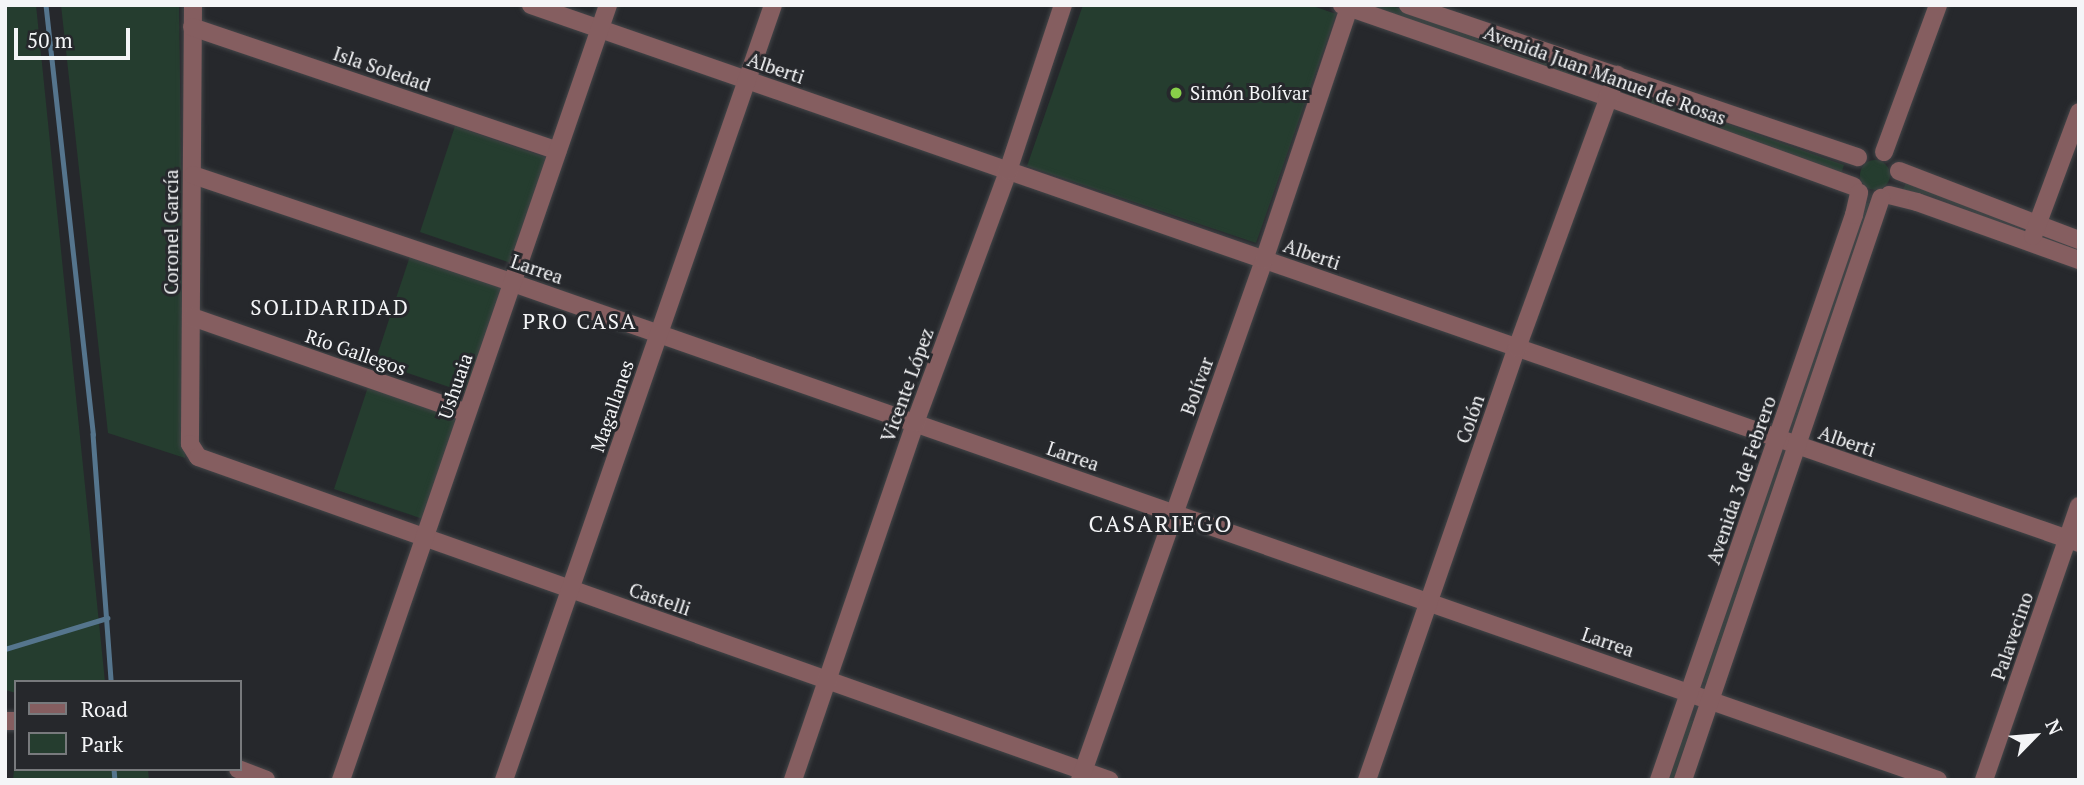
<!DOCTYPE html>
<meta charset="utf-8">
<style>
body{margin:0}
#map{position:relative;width:2084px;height:785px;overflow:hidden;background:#26282c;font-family:"PT Serif",serif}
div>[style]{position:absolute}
.green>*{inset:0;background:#253d2f}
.round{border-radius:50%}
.stream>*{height:4.5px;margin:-2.25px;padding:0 2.25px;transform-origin:2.25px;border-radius:2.25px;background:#55758d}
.roads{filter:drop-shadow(0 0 2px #434548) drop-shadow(0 0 2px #434548)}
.minor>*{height:18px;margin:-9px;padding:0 9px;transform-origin:9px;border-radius:9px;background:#855e60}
.dots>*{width:19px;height:19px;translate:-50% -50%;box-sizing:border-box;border:4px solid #26282c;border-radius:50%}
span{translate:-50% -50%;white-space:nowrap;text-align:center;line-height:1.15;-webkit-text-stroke:6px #26282c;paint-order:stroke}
.street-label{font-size:19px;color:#f4f5f7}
.poi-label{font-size:19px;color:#f4f5f7}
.left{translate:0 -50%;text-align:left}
.neighbourhood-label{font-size:21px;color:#f4f5f7;letter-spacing:2px}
.quarter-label{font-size:23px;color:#f4f5f7;letter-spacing:2px}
.frame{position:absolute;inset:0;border:7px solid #f4f5f7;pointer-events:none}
.legend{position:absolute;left:14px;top:680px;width:228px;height:91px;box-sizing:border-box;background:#26282c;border:2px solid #787a7d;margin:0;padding:9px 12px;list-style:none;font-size:21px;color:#f4f5f7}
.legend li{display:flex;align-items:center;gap:14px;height:35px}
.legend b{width:35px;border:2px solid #787a7d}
.north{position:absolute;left:2000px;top:701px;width:70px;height:70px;-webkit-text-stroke:5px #26282c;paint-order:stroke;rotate:65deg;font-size:19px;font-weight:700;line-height:28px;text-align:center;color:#f4f5f7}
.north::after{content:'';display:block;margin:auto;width:24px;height:32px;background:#f4f5f7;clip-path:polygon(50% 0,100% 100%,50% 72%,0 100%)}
.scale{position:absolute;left:14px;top:28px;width:116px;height:32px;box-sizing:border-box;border:4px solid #f4f5f7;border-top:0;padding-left:9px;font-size:21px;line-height:24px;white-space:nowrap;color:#f4f5f7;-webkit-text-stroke:5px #26282c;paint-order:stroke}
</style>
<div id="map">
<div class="green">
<i style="clip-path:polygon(5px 5px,36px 5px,105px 682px,16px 682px,16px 693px,5px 690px)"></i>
<i style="clip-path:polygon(61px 5px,179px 5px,185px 458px,108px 433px)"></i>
<i style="clip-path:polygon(1083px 5px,1310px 5px,1336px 14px,1256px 243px,1027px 166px)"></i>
<i style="clip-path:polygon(1370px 5px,1389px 5px,1590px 76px,1587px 85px,1369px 8px)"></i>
<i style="clip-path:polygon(1625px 88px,1844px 165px,1841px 174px,1622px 97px)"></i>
<i style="clip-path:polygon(455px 126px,547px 158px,511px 263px,420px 232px)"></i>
<i class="round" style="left:1860px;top:160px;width:30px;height:30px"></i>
<i style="clip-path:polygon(1907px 180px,2003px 220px,2002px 224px,1934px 196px,1903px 190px)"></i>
<i style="clip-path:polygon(1862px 201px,1873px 205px,1795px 423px,1792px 422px)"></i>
<i style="clip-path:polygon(410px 256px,502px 288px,467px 393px,375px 362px)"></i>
<i style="clip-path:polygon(369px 384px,461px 415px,426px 520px,334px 489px)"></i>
<i style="clip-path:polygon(1776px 468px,1779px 469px,1707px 683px,1703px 682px)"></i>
<i style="clip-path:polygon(1689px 720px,1693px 721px,1673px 780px,1669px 780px)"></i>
<i style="clip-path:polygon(16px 750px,16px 769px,148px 769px,149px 780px,13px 780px)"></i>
</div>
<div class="stream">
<i style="left:46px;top:5px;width:432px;rotate:83.7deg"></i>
<i style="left:93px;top:434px;width:249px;rotate:85.8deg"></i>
<i style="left:5px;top:649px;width:107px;rotate:-16.9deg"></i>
<i style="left:114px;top:769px;width:11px;rotate:85deg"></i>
</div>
<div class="roads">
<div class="minor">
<i style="left:193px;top:5px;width:439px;rotate:90.4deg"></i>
<i style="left:190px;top:444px;width:15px;rotate:58deg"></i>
<i style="left:198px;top:457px;width:967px;rotate:19.52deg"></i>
<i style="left:531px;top:5px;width:1639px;rotate:19.16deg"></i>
<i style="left:1342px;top:5px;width:281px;rotate:19.1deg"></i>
<i style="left:1607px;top:97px;width:262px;rotate:19.9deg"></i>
<i style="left:1408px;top:5px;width:475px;rotate:18.7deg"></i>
<i style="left:192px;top:27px;width:386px;rotate:18.7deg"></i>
<i style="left:1884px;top:152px;width:157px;rotate:-69.8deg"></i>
<i style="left:1899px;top:171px;width:193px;rotate:21deg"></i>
<i style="left:193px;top:175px;width:338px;rotate:18.6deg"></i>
<i style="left:513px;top:283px;width:1509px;rotate:19.23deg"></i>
<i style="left:1889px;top:195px;width:29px;rotate:14deg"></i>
<i style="left:1917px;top:202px;width:172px;rotate:19.7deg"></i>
<i style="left:2033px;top:236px;width:132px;rotate:-69.6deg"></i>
<i style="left:192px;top:317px;width:291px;rotate:19.2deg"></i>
<i style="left:5px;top:721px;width:11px"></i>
<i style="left:238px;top:769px;width:30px;rotate:21deg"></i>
<i style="left:341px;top:780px;width:820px;rotate:-70.99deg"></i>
<i style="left:504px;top:780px;width:820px;rotate:-70.86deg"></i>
<i style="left:793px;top:780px;width:377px;rotate:-71.1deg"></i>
<i style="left:915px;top:423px;width:269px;rotate:-69.7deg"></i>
<i style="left:1008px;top:171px;width:175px;rotate:-71.7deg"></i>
<i style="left:1080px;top:780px;width:552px;rotate:-70.51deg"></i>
<i style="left:1264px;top:260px;width:269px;rotate:-71.4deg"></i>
<i style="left:1367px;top:780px;width:457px;rotate:-70.9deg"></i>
<i style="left:1517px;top:348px;width:291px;rotate:-69.9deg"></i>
<i style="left:1659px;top:780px;width:598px;rotate:-70.96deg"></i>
<i style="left:1854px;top:215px;width:23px;rotate:-77deg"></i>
<i style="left:1683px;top:780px;width:615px;rotate:-71.21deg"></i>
<i style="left:1984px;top:780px;width:290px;rotate:-70.9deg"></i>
</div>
</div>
<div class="dots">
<i style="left:1176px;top:93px;background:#88cf49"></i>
</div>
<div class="street-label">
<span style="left:776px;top:68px;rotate:19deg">Alberti</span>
<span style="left:382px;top:69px;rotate:19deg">Isla Soledad</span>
<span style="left:1605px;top:75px;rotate:20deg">Avenida Juan Manuel de Rosas</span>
<span style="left:171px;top:232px;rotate:-90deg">Coronel García</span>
<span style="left:1312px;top:254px;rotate:19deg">Alberti</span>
<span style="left:537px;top:269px;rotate:19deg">Larrea</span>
<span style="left:356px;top:352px;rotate:19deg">Río Gallegos</span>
<span style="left:907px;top:385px;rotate:-70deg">Vicente López</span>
<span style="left:455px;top:386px;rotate:-71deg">Ushuaia</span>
<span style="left:1197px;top:386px;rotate:-70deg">Bolívar</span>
<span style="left:612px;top:406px;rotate:-71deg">Magallanes</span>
<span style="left:1470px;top:419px;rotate:-71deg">Colón</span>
<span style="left:1847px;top:441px;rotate:19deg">Alberti</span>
<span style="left:1073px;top:456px;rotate:19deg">Larrea</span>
<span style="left:1741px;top:480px;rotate:-71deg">Avenida 3 de Febrero</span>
<span style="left:660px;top:599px;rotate:19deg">Castelli</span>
<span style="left:2012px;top:636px;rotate:-71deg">Palavecino</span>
<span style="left:1608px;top:642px;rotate:19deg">Larrea</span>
</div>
<div class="poi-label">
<span class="left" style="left:1190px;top:93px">Simón Bolívar</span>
</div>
<div class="neighbourhood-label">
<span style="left:330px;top:307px">SOLIDARIDAD</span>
<span style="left:580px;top:321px">PRO CASA</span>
</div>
<div class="quarter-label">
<span style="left:1161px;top:524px">CASARIEGO</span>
</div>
<div class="frame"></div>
<ul class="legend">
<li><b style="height:9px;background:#855e60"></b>Road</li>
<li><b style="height:19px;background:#253d2f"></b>Park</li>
</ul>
<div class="north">N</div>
<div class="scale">50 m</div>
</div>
